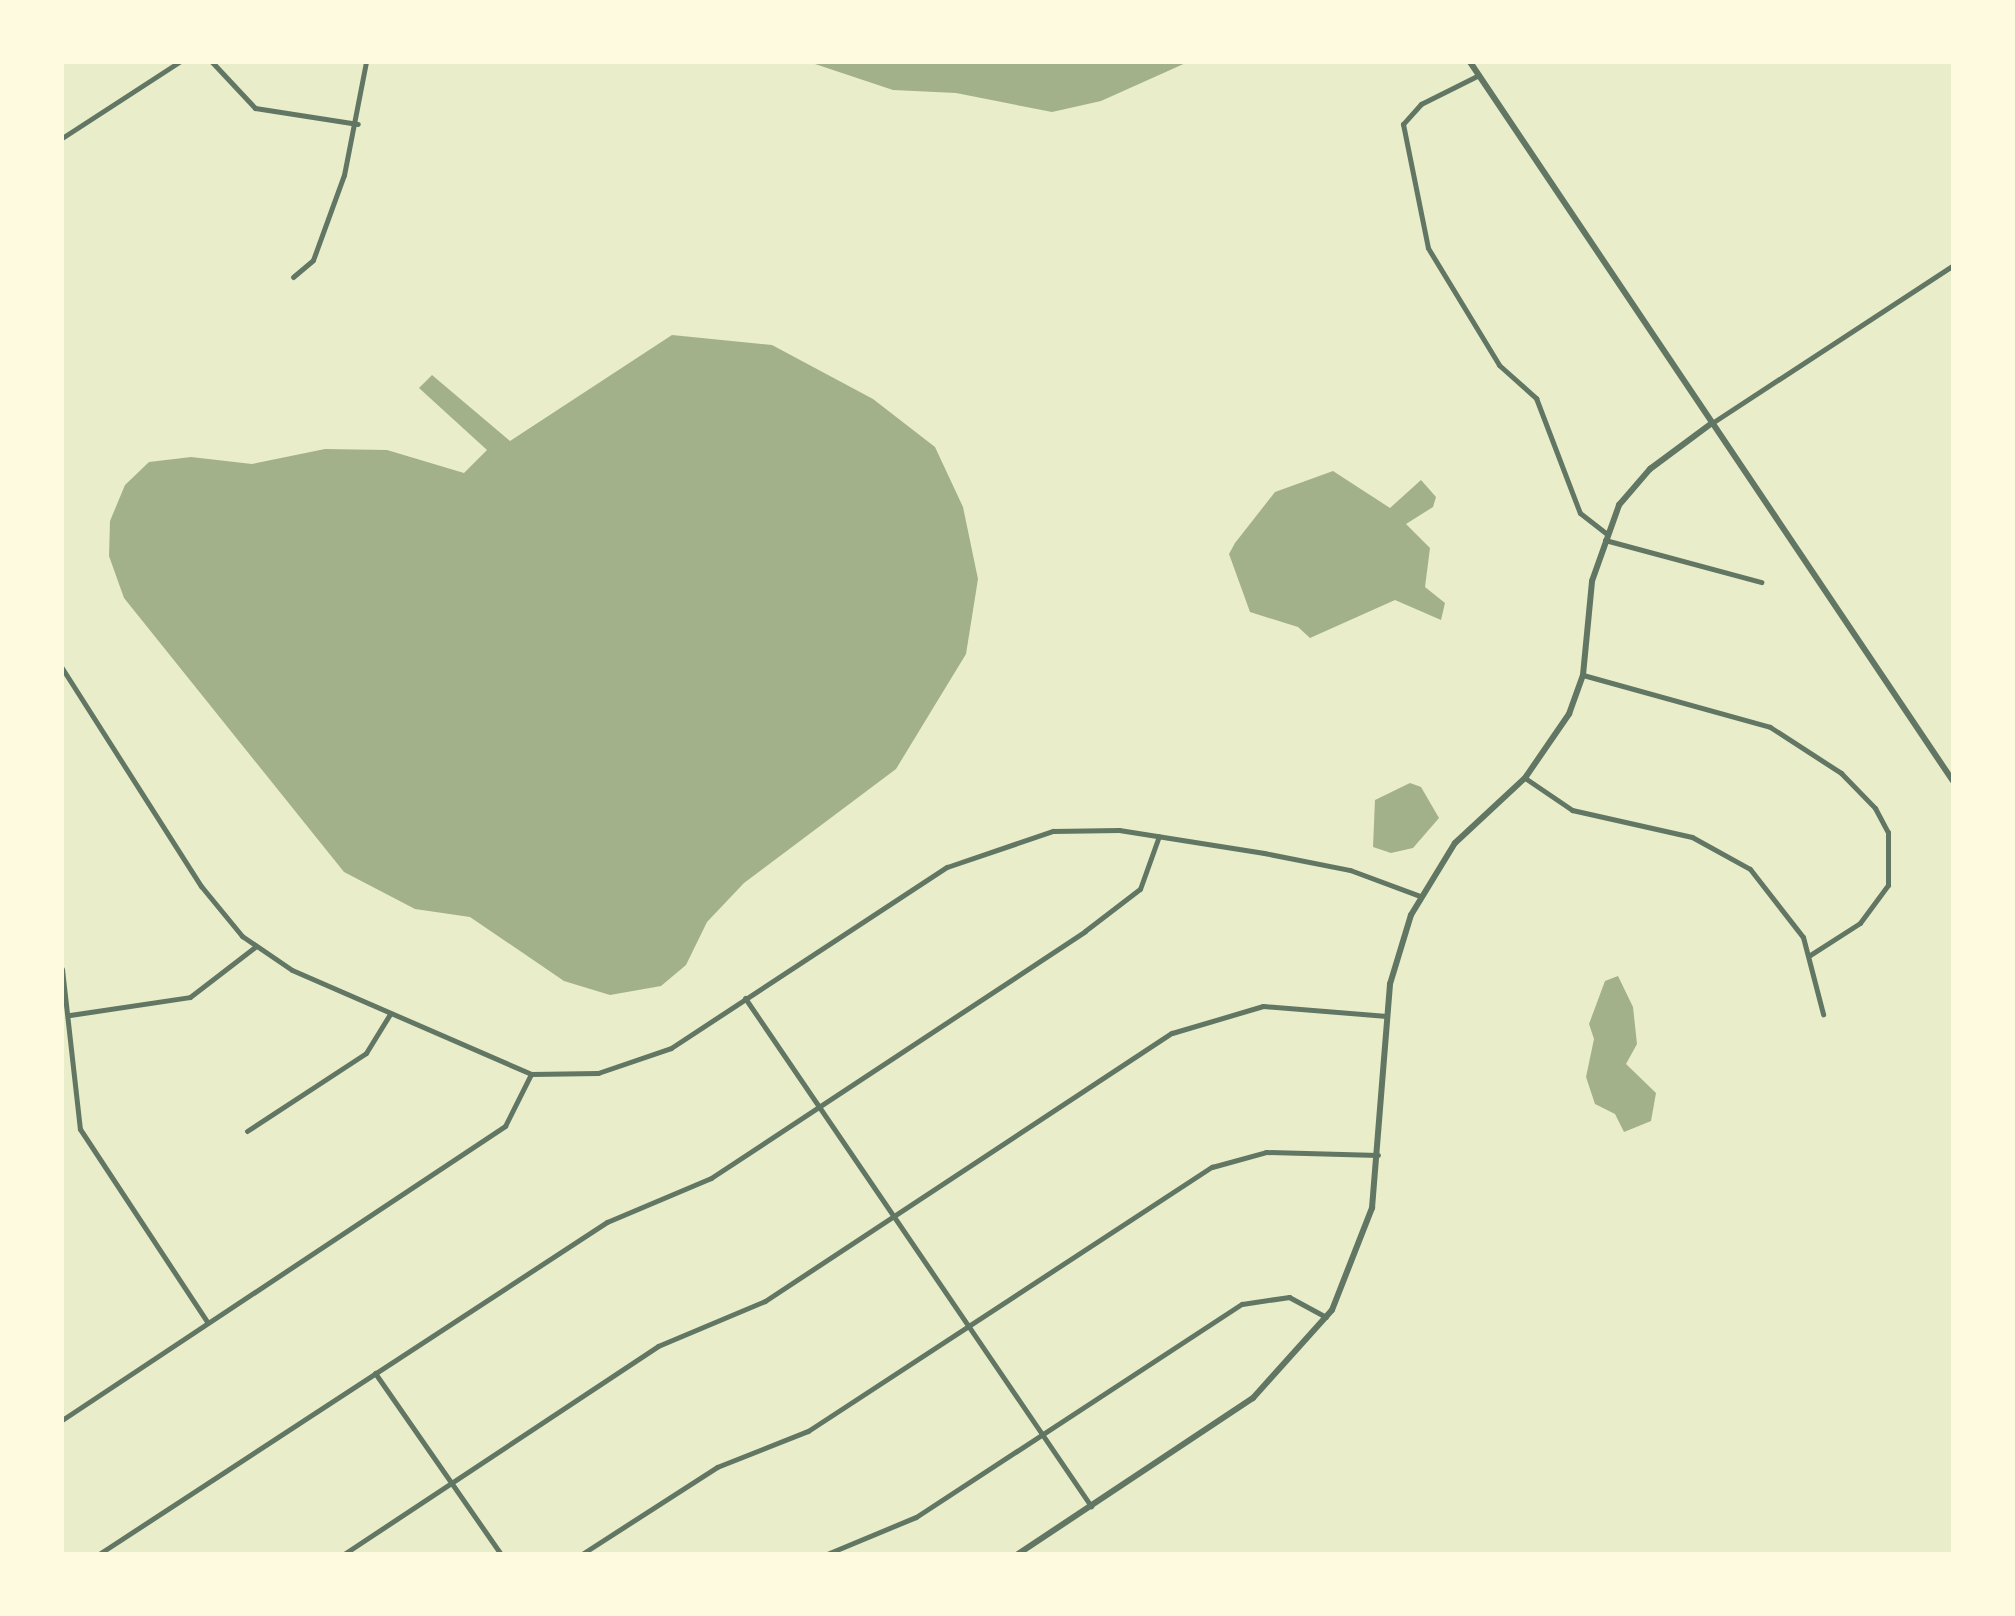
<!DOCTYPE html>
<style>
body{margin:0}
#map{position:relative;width:2015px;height:1616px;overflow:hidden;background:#e9edc9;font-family:Quicksand,sans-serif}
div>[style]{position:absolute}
.water>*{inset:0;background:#a3b18a}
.minor>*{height:5px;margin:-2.5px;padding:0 2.5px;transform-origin:2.5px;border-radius:2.5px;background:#617663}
.tertiary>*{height:6px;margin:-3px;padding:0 3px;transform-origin:3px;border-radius:3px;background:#617663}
span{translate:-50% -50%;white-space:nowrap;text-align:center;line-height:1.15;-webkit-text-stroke:7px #fefae0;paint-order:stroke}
.frame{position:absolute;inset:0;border:64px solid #fefae0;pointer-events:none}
</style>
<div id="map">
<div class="water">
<i style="clip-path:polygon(809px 62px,1188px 62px,1101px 101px,1052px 112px,956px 93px,893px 90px)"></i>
<i style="clip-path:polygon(672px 335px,772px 345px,873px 399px,935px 447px,963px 507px,978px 579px,966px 654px,896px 769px,744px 883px,707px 922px,686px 965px,661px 986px,610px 995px,564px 981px,470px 917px,415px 909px,344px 872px,124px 598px,109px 556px,110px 521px,125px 485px,149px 462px,191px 457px,252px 464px,325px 449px,387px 450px,464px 473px,487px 450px,419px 388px,432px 375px,510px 441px)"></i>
<i style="clip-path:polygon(1333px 471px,1390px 508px,1421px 480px,1436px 497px,1433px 507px,1406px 524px,1430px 548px,1425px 587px,1445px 603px,1441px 620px,1395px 600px,1310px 638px,1298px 627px,1250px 612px,1229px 554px,1235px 543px,1275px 492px)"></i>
<i style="clip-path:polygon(1410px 783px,1421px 787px,1439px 818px,1413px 848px,1391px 853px,1373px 847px,1375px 800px)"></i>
<i style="clip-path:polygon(1618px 976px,1633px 1007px,1637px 1044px,1626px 1064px,1656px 1093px,1651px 1121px,1624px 1132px,1615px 1114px,1595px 1104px,1586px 1077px,1594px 1039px,1589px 1024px,1605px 981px)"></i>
</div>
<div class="minor">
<i style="left:212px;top:62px;width:63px;rotate:46.9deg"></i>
<i style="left:255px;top:108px;width:104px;rotate:8.8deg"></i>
<i style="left:1479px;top:75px;width:65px;rotate:153.4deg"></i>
<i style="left:1421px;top:104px;width:27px;rotate:132deg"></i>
<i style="left:1403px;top:124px;width:126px;rotate:78.6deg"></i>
<i style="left:1428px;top:248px;width:137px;rotate:58.7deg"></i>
<i style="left:1499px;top:365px;width:50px;rotate:41.7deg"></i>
<i style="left:1536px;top:398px;width:123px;rotate:69.1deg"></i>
<i style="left:1580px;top:513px;width:33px;rotate:38deg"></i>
<i style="left:62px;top:138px;width:140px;rotate:-33deg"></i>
<i style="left:293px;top:277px;width:26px;rotate:-40deg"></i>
<i style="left:313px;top:260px;width:90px;rotate:-70deg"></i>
<i style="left:344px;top:175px;width:115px;rotate:-79deg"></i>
<i style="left:1712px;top:423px;width:288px;rotate:-33.2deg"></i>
<i style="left:1605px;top:540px;width:162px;rotate:15.1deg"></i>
<i style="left:62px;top:668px;width:259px;rotate:57.5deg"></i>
<i style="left:201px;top:886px;width:65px;rotate:50.6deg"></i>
<i style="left:242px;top:936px;width:60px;rotate:34.2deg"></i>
<i style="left:292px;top:970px;width:261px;rotate:23.5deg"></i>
<i style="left:531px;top:1074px;width:67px;rotate:-0.9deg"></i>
<i style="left:598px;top:1073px;width:77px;rotate:-18.9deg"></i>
<i style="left:671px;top:1048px;width:330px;rotate:-33.3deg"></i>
<i style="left:947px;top:867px;width:112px;rotate:-18.8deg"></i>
<i style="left:1053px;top:831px;width:66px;rotate:-0.9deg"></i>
<i style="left:1119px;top:830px;width:147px;rotate:9deg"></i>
<i style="left:1264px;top:853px;width:88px;rotate:11.2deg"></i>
<i style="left:1350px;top:870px;width:75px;rotate:20.4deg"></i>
<i style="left:1583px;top:675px;width:194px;rotate:15.5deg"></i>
<i style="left:1770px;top:727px;width:85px;rotate:32.9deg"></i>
<i style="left:1841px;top:773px;width:49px;rotate:45.8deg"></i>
<i style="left:1875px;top:808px;width:27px;rotate:62deg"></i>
<i style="left:1888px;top:832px;width:53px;rotate:90deg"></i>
<i style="left:1888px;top:885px;width:47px;rotate:126.4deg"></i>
<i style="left:1860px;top:923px;width:59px;rotate:147.4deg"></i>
<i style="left:1525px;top:778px;width:57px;rotate:34.2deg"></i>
<i style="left:1572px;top:810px;width:123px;rotate:12.7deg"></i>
<i style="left:1692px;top:837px;width:66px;rotate:28.9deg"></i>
<i style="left:1750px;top:869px;width:86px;rotate:52.1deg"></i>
<i style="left:1803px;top:937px;width:80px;rotate:75.4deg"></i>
<i style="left:62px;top:969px;width:161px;rotate:83.6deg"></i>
<i style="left:80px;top:1129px;width:232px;rotate:56.6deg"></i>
<i style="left:745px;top:998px;width:615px;rotate:55.74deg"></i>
<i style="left:70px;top:1015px;width:121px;rotate:-8.5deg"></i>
<i style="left:190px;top:997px;width:82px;rotate:-37.6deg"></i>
<i style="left:247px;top:1131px;width:142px;rotate:-33.2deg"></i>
<i style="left:366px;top:1053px;width:46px;rotate:-58.4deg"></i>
<i style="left:375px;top:1373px;width:221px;rotate:55.2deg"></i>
<i style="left:62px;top:1420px;width:532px;rotate:-33.57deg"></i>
<i style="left:505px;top:1126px;width:58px;rotate:-63.4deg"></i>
<i style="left:99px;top:1554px;width:607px;rotate:-33.17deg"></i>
<i style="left:607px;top:1222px;width:113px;rotate:-22.9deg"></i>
<i style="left:711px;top:1178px;width:448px;rotate:-33.4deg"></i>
<i style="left:1085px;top:931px;width:69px;rotate:-37.4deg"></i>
<i style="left:1140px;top:889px;width:56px;rotate:-70.3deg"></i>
<i style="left:344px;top:1554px;width:377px;rotate:-33.5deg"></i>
<i style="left:658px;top:1346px;width:116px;rotate:-22.8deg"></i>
<i style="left:765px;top:1301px;width:487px;rotate:-33.4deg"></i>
<i style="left:1172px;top:1033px;width:95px;rotate:-16.5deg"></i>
<i style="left:1263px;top:1006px;width:124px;rotate:4.6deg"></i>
<i style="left:582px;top:1554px;width:161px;rotate:-32.8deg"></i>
<i style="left:717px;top:1467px;width:98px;rotate:-21.6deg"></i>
<i style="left:808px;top:1431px;width:483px;rotate:-33.2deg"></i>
<i style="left:1212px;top:1167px;width:56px;rotate:-15.5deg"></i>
<i style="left:1266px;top:1152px;width:112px;rotate:1.5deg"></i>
<i style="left:827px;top:1554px;width:96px;rotate:-22.6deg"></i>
<i style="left:916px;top:1517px;width:389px;rotate:-33.2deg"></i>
<i style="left:1242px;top:1304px;width:48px;rotate:-8.5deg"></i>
<i style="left:1289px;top:1297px;width:42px;rotate:28.4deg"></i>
</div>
<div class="tertiary">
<i style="left:1470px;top:62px;width:866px;rotate:56.11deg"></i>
<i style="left:1018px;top:1554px;width:282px;rotate:-33.6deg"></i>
<i style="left:1253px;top:1398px;width:118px;rotate:-48.1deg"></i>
<i style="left:1332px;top:1310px;width:110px;rotate:-68.6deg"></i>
<i style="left:1372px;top:1208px;width:225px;rotate:-85.4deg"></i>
<i style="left:1390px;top:984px;width:72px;rotate:-73.1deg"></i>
<i style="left:1411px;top:915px;width:84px;rotate:-58.6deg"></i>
<i style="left:1455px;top:843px;width:96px;rotate:-42.9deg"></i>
<i style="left:1525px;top:778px;width:78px;rotate:-55.5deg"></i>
<i style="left:1569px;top:714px;width:41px;rotate:-70.3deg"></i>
<i style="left:1583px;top:675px;width:94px;rotate:-84.5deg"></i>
<i style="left:1592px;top:581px;width:81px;rotate:-70.4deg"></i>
<i style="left:1619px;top:505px;width:48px;rotate:-49.3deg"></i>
<i style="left:1650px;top:469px;width:77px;rotate:-36.6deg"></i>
</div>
<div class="frame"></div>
</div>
